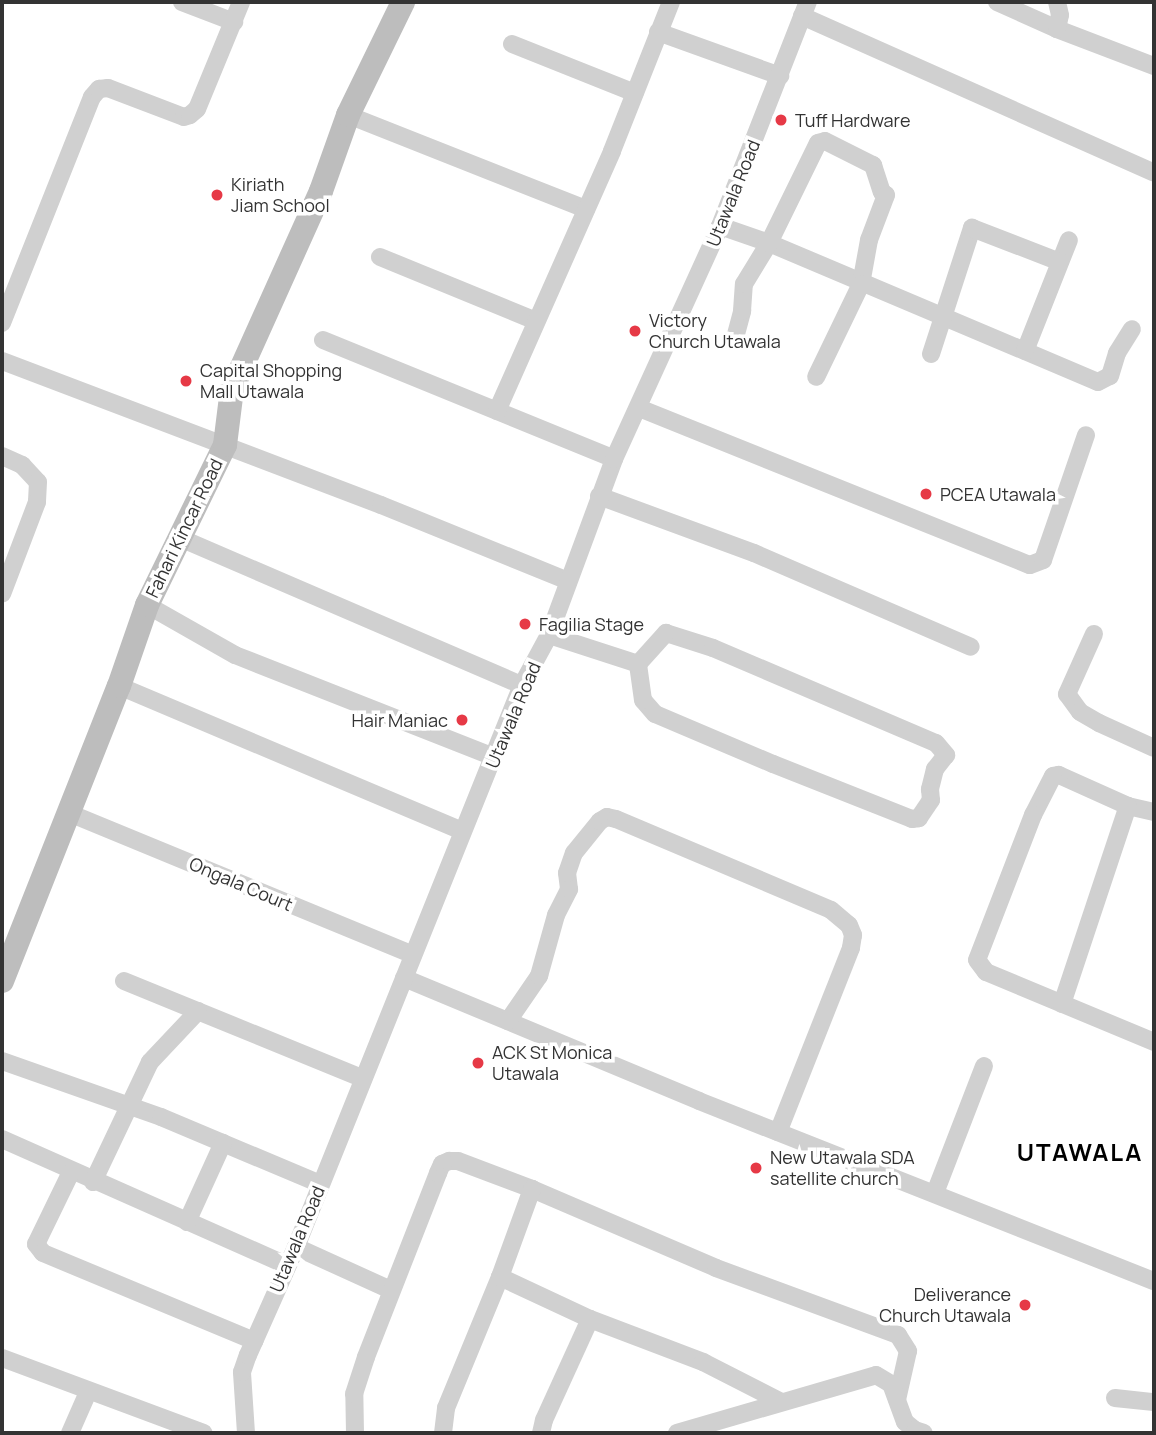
<!DOCTYPE html>
<style>
body{margin:0}
#map{position:relative;width:1156px;height:1435px;overflow:hidden;background:#fff;font-family:Manrope,sans-serif}
div>[style]{position:absolute}
.street>*{height:18px;margin:-9px;padding:0 9px;transform-origin:9px;border-radius:9px;background:#d0d0d0}
.secondary>*{height:24px;margin:-12px;padding:0 12px;transform-origin:12px;border-radius:12px;background:#bdbdbd}
.dots>*{width:19px;height:19px;translate:-50% -50%;box-sizing:border-box;border:4px solid #fff;border-radius:50%}
span{translate:-50% -50%;white-space:nowrap;text-align:center;line-height:1.15;-webkit-text-stroke:7px #fff;paint-order:stroke}
.poi-label{font-size:18px;color:#333}
.left{translate:0 -50%;text-align:left}
.right{translate:-100% -50%;text-align:right}
.street-label{font-size:18px;color:#333}
.district-label{font-size:24px;color:#000;font-weight:700;letter-spacing:2px}
.frame{position:absolute;inset:0;border:4px solid #333;pointer-events:none}
</style>
<div id="map">
<div class="street">
<i style="left:182px;top:2px;width:56px;rotate:21deg"></i>
<i style="left:997px;top:2px;width:66px;rotate:24.2deg"></i>
<i style="left:1057px;top:29px;width:104px;rotate:20.9deg"></i>
<i style="left:802px;top:16px;width:385px;rotate:24deg"></i>
<i style="left:1057px;top:29px;width:14px;rotate:-78deg"></i>
<i style="left:1060px;top:15px;width:13px;rotate:-103deg"></i>
<i style="left:658px;top:32px;width:130px;rotate:19.8deg"></i>
<i style="left:512px;top:44px;width:132px;rotate:21.7deg"></i>
<i style="left:348px;top:115px;width:256px;rotate:21.6deg"></i>
<i style="left:720px;top:226px;width:52px;rotate:19.1deg"></i>
<i style="left:769px;top:243px;width:357px;rotate:22.9deg"></i>
<i style="left:1098px;top:382px;width:13px;rotate:-27deg"></i>
<i style="left:1110px;top:376px;width:24px;rotate:-73deg"></i>
<i style="left:1117px;top:353px;width:28px;rotate:-58deg"></i>
<i style="left:380px;top:257px;width:169px;rotate:22.3deg"></i>
<i style="left:2px;top:323px;width:243px;rotate:-68.3deg"></i>
<i style="left:92px;top:97px;width:11px;rotate:-49deg"></i>
<i style="left:99px;top:89px;width:9px;rotate:-6deg"></i>
<i style="left:108px;top:88px;width:81px;rotate:20.9deg"></i>
<i style="left:184px;top:117px;width:6px;rotate:-18deg"></i>
<i style="left:190px;top:115px;width:9px;rotate:-41deg"></i>
<i style="left:197px;top:109px;width:116px;rotate:-67.6deg"></i>
<i style="left:735px;top:338px;width:28px;rotate:-75deg"></i>
<i style="left:742px;top:311px;width:27px;rotate:-86deg"></i>
<i style="left:744px;top:284px;width:48px;rotate:-58.6deg"></i>
<i style="left:769px;top:243px;width:111px;rotate:-63.9deg"></i>
<i style="left:818px;top:143px;width:7px;rotate:-16deg"></i>
<i style="left:825px;top:141px;width:54px;rotate:26.6deg"></i>
<i style="left:873px;top:165px;width:28px;rotate:72deg"></i>
<i style="left:882px;top:192px;width:5px;rotate:37deg"></i>
<i style="left:886px;top:195px;width:48px;rotate:110.7deg"></i>
<i style="left:869px;top:240px;width:45px;rotate:100.3deg"></i>
<i style="left:861px;top:284px;width:103px;rotate:115.8deg"></i>
<i style="left:323px;top:340px;width:314px;rotate:22.2deg"></i>
<i style="left:1025px;top:351px;width:119px;rotate:-68.4deg"></i>
<i style="left:931px;top:354px;width:133px;rotate:-72deg"></i>
<i style="left:972px;top:228px;width:94px;rotate:21.1deg"></i>
<i style="left:2px;top:361px;width:405px;rotate:20.8deg"></i>
<i style="left:381px;top:505px;width:202px;rotate:22.1deg"></i>
<i style="left:639px;top:408px;width:421px;rotate:21.9deg"></i>
<i style="left:1030px;top:565px;width:14px;rotate:-21deg"></i>
<i style="left:1043px;top:560px;width:132px;rotate:-71deg"></i>
<i style="left:497px;top:411px;width:284px;rotate:-66.1deg"></i>
<i style="left:612px;top:151px;width:160px;rotate:-68.4deg"></i>
<i style="left:2px;top:456px;width:22px;rotate:24deg"></i>
<i style="left:22px;top:465px;width:23px;rotate:47deg"></i>
<i style="left:38px;top:482px;width:20px;rotate:93deg"></i>
<i style="left:37px;top:502px;width:98px;rotate:110.8deg"></i>
<i style="left:599px;top:496px;width:165px;rotate:20.2deg"></i>
<i style="left:754px;top:553px;width:236px;rotate:23.4deg"></i>
<i style="left:180px;top:538px;width:372px;rotate:23.3deg"></i>
<i style="left:147px;top:605px;width:101px;rotate:29.6deg"></i>
<i style="left:235px;top:655px;width:278px;rotate:21.5deg"></i>
<i style="left:666px;top:633px;width:49px;rotate:17.7deg"></i>
<i style="left:713px;top:648px;width:242px;rotate:23.1deg"></i>
<i style="left:936px;top:743px;width:16px;rotate:50deg"></i>
<i style="left:946px;top:755px;width:18px;rotate:128deg"></i>
<i style="left:935px;top:769px;width:21px;rotate:104deg"></i>
<i style="left:930px;top:789px;width:11px;rotate:85deg"></i>
<i style="left:931px;top:800px;width:22px;rotate:124deg"></i>
<i style="left:919px;top:818px;width:7px;rotate:172deg"></i>
<i style="left:912px;top:819px;width:149px;rotate:-158.4deg"></i>
<i style="left:773px;top:764px;width:128px;rotate:-157deg"></i>
<i style="left:655px;top:714px;width:18px;rotate:-131deg"></i>
<i style="left:643px;top:700px;width:36px;rotate:-98deg"></i>
<i style="left:638px;top:664px;width:42px;rotate:-47.9deg"></i>
<i style="left:1094px;top:634px;width:66px;rotate:114.2deg"></i>
<i style="left:1067px;top:694px;width:22px;rotate:54deg"></i>
<i style="left:1080px;top:712px;width:22px;rotate:30deg"></i>
<i style="left:1099px;top:723px;width:60px;rotate:24.4deg"></i>
<i style="left:549px;top:635px;width:94px;rotate:18deg"></i>
<i style="left:119px;top:686px;width:373px;rotate:22.9deg"></i>
<i style="left:1154px;top:812px;width:27px;rotate:-167deg"></i>
<i style="left:1128px;top:806px;width:76px;rotate:-155.8deg"></i>
<i style="left:1059px;top:775px;width:6px;rotate:171deg"></i>
<i style="left:1053px;top:776px;width:44px;rotate:117.1deg"></i>
<i style="left:1033px;top:815px;width:155px;rotate:111.1deg"></i>
<i style="left:977px;top:960px;width:15px;rotate:53deg"></i>
<i style="left:986px;top:972px;width:182px;rotate:22.6deg"></i>
<i style="left:69px;top:813px;width:372px;rotate:22.4deg"></i>
<i style="left:404px;top:978px;width:320px;rotate:22.6deg"></i>
<i style="left:699px;top:1101px;width:489px;rotate:21.6deg"></i>
<i style="left:124px;top:981px;width:257px;rotate:22.2deg"></i>
<i style="left:1062px;top:1004px;width:209px;rotate:-71.6deg"></i>
<i style="left:508px;top:1021px;width:55px;rotate:-55.4deg"></i>
<i style="left:539px;top:976px;width:63px;rotate:-74.4deg"></i>
<i style="left:556px;top:915px;width:29px;rotate:-63deg"></i>
<i style="left:569px;top:889px;width:16px;rotate:-97deg"></i>
<i style="left:567px;top:873px;width:21px;rotate:-71deg"></i>
<i style="left:574px;top:853px;width:41px;rotate:-50.9deg"></i>
<i style="left:600px;top:821px;width:8px;rotate:-30deg"></i>
<i style="left:607px;top:817px;width:9px;rotate:13deg"></i>
<i style="left:616px;top:819px;width:233px;rotate:22.9deg"></i>
<i style="left:831px;top:910px;width:23px;rotate:40deg"></i>
<i style="left:849px;top:925px;width:11px;rotate:68deg"></i>
<i style="left:853px;top:935px;width:13px;rotate:99deg"></i>
<i style="left:851px;top:948px;width:198px;rotate:111.6deg"></i>
<i style="left:2px;top:1061px;width:169px;rotate:19.4deg"></i>
<i style="left:161px;top:1117px;width:173px;rotate:22.8deg"></i>
<i style="left:2px;top:1139px;width:312px;rotate:23.9deg"></i>
<i style="left:71px;top:1172px;width:80px;rotate:115.9deg"></i>
<i style="left:36px;top:1244px;width:11px;rotate:52deg"></i>
<i style="left:43px;top:1253px;width:229px;rotate:22.6deg"></i>
<i style="left:93px;top:1182px;width:133px;rotate:-64.6deg"></i>
<i style="left:150px;top:1062px;width:70px;rotate:-46.7deg"></i>
<i style="left:935px;top:1193px;width:136px;rotate:-68.9deg"></i>
<i style="left:187px;top:1222px;width:87px;rotate:-65.5deg"></i>
<i style="left:296px;top:1247px;width:104px;rotate:24.4deg"></i>
<i style="left:500px;top:1277px;width:99px;rotate:25deg"></i>
<i style="left:590px;top:1319px;width:121px;rotate:20.8deg"></i>
<i style="left:703px;top:1362px;width:88px;rotate:27.1deg"></i>
<i style="left:2px;top:1358px;width:215px;rotate:20.4deg"></i>
<i style="left:1115px;top:1398px;width:39px;rotate:6deg"></i>
<i style="left:70px;top:1433px;width:45px;rotate:-66.3deg"></i>
<i style="left:246px;top:1433px;width:61px;rotate:-93.8deg"></i>
<i style="left:242px;top:1372px;width:18px;rotate:-71deg"></i>
<i style="left:248px;top:1355px;width:118px;rotate:-66deg"></i>
<i style="left:296px;top:1247px;width:606px;rotate:-68.09deg"></i>
<i style="left:522px;top:685px;width:57px;rotate:-61.6deg"></i>
<i style="left:549px;top:635px;width:188px;rotate:-69.7deg"></i>
<i style="left:614px;top:459px;width:256px;rotate:-65.5deg"></i>
<i style="left:720px;top:226px;width:241px;rotate:-68.6deg"></i>
<i style="left:355px;top:1433px;width:39px;rotate:-91deg"></i>
<i style="left:354px;top:1394px;width:39px;rotate:-72deg"></i>
<i style="left:366px;top:1357px;width:198px;rotate:-68.6deg"></i>
<i style="left:438px;top:1173px;width:10px;rotate:-66deg"></i>
<i style="left:442px;top:1164px;width:8px;rotate:-23deg"></i>
<i style="left:449px;top:1161px;width:9px"></i>
<i style="left:458px;top:1161px;width:79px;rotate:20.7deg"></i>
<i style="left:532px;top:1189px;width:200px;rotate:23.2deg"></i>
<i style="left:716px;top:1268px;width:194px;rotate:20.2deg"></i>
<i style="left:898px;top:1335px;width:19px;rotate:58deg"></i>
<i style="left:908px;top:1351px;width:50px;rotate:102.7deg"></i>
<i style="left:443px;top:1433px;width:25px;rotate:-83deg"></i>
<i style="left:446px;top:1408px;width:142px;rotate:-67.6deg"></i>
<i style="left:500px;top:1277px;width:94px;rotate:-70deg"></i>
<i style="left:541px;top:1433px;width:13px;rotate:-77deg"></i>
<i style="left:544px;top:1420px;width:111px;rotate:-65.5deg"></i>
<i style="left:677px;top:1433px;width:207px;rotate:-16.2deg"></i>
<i style="left:876px;top:1375px;width:17px;rotate:31deg"></i>
<i style="left:891px;top:1384px;width:40px;rotate:69.8deg"></i>
<i style="left:905px;top:1422px;width:13px;rotate:39deg"></i>
<i style="left:915px;top:1430px;width:9px;rotate:18deg"></i>
</div>
<div class="secondary">
<i style="left:2px;top:981px;width:317px;rotate:-68.4deg"></i>
<i style="left:119px;top:686px;width:86px;rotate:-70.9deg"></i>
<i style="left:147px;top:605px;width:178px;rotate:-64deg"></i>
<i style="left:225px;top:445px;width:56px;rotate:-82.9deg"></i>
<i style="left:232px;top:389px;width:217px;rotate:-65.8deg"></i>
<i style="left:321px;top:191px;width:81px;rotate:-70.4deg"></i>
<i style="left:348px;top:115px;width:126px;rotate:-64deg"></i>
</div>
<div class="dots">
<i style="left:781px;top:120px;background:#e63946"></i>
<i style="left:217px;top:195px;background:#e63946"></i>
<i style="left:635px;top:331px;background:#e63946"></i>
<i style="left:186px;top:381px;background:#e63946"></i>
<i style="left:926px;top:494px;background:#e63946"></i>
<i style="left:525px;top:624px;background:#e63946"></i>
<i style="left:462px;top:720px;background:#e63946"></i>
<i style="left:478px;top:1063px;background:#e63946"></i>
<i style="left:756px;top:1168px;background:#e63946"></i>
<i style="left:1025px;top:1305px;background:#e63946"></i>
</div>
<div class="poi-label">
<span class="left" style="left:795px;top:120px">Tuff Hardware</span>
<span class="left" style="left:231px;top:195px">Kiriath<br>Jiam School</span>
<span class="left" style="left:649px;top:331px">Victory<br>Church Utawala</span>
<span class="left" style="left:200px;top:381px">Capital Shopping<br>Mall Utawala</span>
<span class="left" style="left:940px;top:494px">PCEA Utawala</span>
<span class="left" style="left:539px;top:624px">Fagilia Stage</span>
<span class="right" style="left:448px;top:720px">Hair Maniac</span>
<span class="left" style="left:492px;top:1063px">ACK St Monica<br>Utawala</span>
<span class="left" style="left:770px;top:1168px">New Utawala SDA<br>satellite church</span>
<span class="right" style="left:1011px;top:1305px">Deliverance<br>Church Utawala</span>
</div>
<div class="street-label">
<span style="left:733px;top:193px;rotate:-68deg">Utawala Road</span>
<span style="left:184px;top:528px;rotate:-64deg">Fahari Kincar Road</span>
<span style="left:513px;top:715px;rotate:-67deg">Utawala Road</span>
<span style="left:241px;top:884px;rotate:23deg">Ongala Court</span>
<span style="left:297px;top:1239px;rotate:-67deg">Utawala Road</span>
</div>
<div class="district-label">
<span style="left:1080px;top:1152px">UTAWALA</span>
</div>
<div class="frame"></div>
</div>
